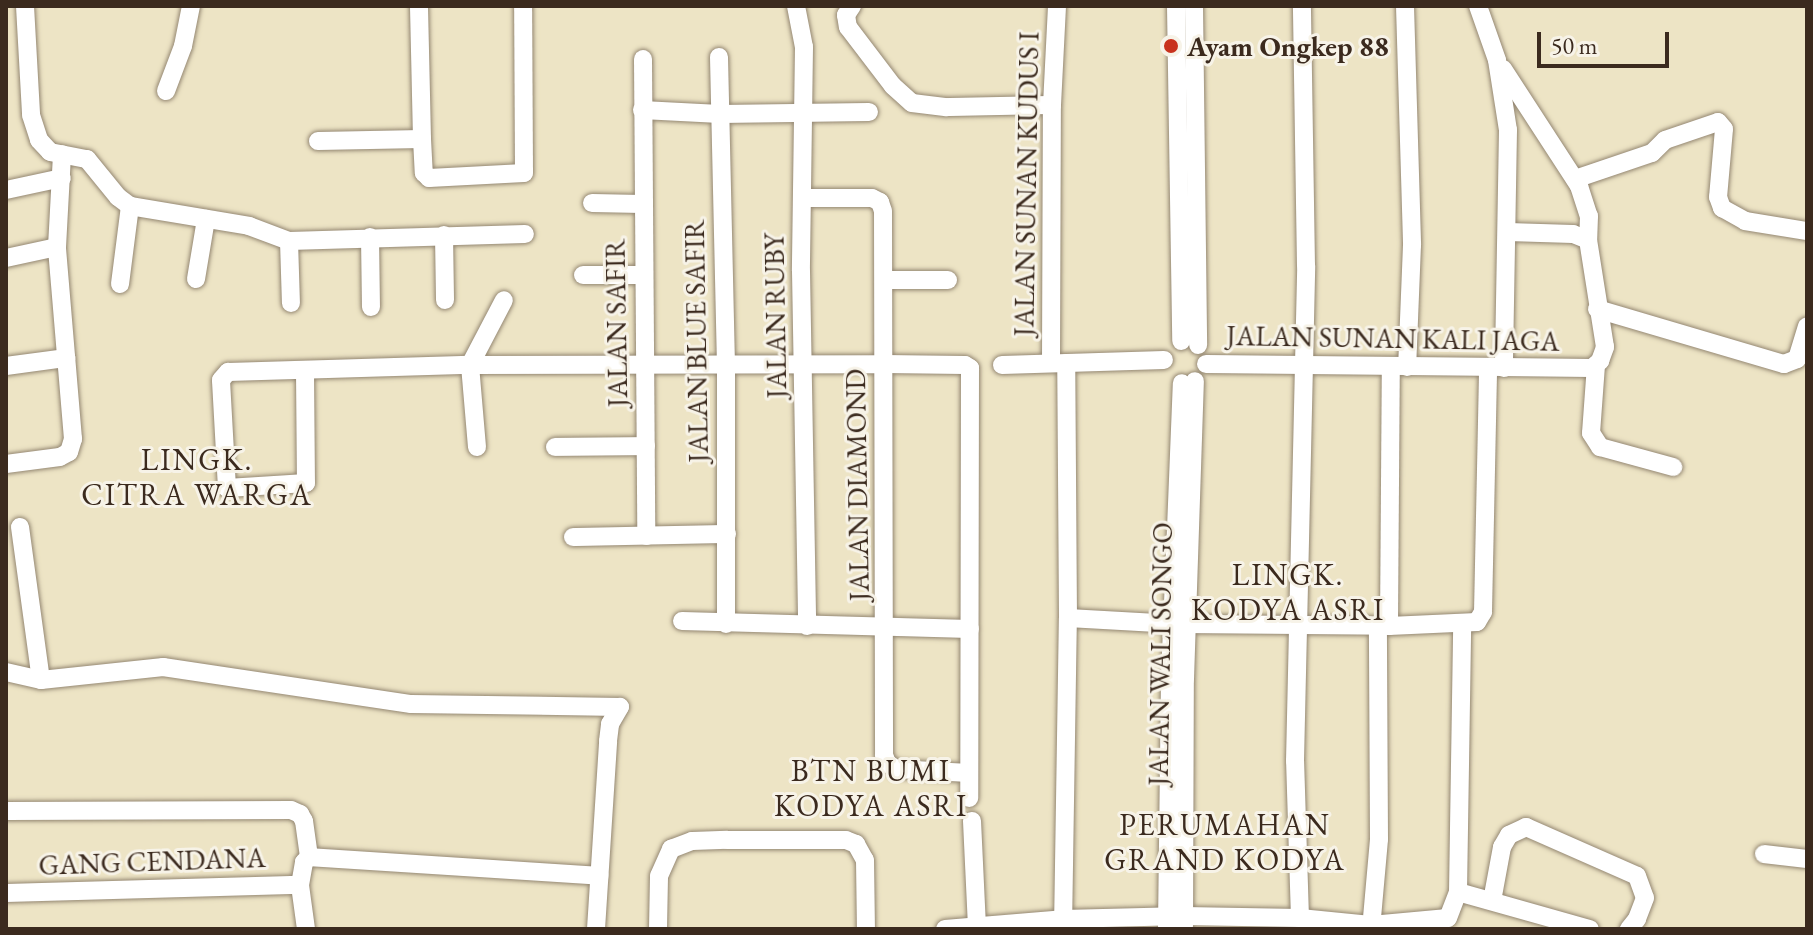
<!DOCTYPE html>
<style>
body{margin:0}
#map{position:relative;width:1813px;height:935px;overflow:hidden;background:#ede4c5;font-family:"EB Garamond",serif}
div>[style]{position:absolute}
.roads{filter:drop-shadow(0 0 2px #948772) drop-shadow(0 0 2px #948772)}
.street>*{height:18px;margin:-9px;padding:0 9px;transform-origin:9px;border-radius:9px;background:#fff}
.dots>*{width:22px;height:22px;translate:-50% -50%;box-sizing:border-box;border:4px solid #f7f3e8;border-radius:50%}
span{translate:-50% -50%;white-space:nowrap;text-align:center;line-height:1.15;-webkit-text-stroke:6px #f7f3e8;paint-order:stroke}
.poi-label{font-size:28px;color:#3b2a1e;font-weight:700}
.left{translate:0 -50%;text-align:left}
.street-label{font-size:28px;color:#3b2a1e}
.neighbourhood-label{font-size:30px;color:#3b2a1e;letter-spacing:2px}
.frame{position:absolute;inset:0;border:8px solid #3b2a1e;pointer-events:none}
.scale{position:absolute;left:1537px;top:32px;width:132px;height:36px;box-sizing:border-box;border:4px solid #3b2a1e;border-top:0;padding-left:10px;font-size:24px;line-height:28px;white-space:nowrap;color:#3b2a1e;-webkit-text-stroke:6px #f7f3e8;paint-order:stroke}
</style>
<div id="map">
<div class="roads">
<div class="street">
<i style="left:25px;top:6px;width:109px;rotate:86.8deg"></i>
<i style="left:31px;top:115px;width:26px;rotate:72deg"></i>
<i style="left:39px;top:140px;width:16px;rotate:47deg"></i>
<i style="left:50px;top:152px;width:38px;rotate:11deg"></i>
<i style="left:87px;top:159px;width:49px;rotate:50.8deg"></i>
<i style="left:118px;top:197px;width:15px;rotate:37deg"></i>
<i style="left:130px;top:206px;width:121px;rotate:9.5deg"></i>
<i style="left:249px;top:226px;width:43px;rotate:20.6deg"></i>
<i style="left:289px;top:241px;width:236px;rotate:-1.7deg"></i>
<i style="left:796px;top:6px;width:42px;rotate:79deg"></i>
<i style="left:804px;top:47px;width:224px;rotate:90.8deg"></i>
<i style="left:801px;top:271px;width:355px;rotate:89deg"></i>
<i style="left:852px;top:6px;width:11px;rotate:124deg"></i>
<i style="left:846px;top:15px;width:12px;rotate:81deg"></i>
<i style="left:848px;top:27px;width:74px;rotate:52.7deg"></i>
<i style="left:893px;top:86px;width:25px;rotate:42deg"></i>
<i style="left:912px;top:103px;width:35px;rotate:7deg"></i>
<i style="left:947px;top:107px;width:105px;rotate:-1.1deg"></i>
<i style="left:1176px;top:6px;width:335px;rotate:89.1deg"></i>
<i style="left:1194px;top:6px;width:339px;rotate:89.3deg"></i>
<i style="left:1405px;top:6px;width:239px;rotate:88.3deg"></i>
<i style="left:1412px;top:245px;width:122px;rotate:92.3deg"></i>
<i style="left:1478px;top:6px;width:57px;rotate:70.6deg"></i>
<i style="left:1497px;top:60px;width:71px;rotate:81.1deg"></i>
<i style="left:1508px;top:130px;width:238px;rotate:91deg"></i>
<i style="left:719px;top:57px;width:307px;rotate:88.7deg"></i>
<i style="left:726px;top:364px;width:260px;rotate:90deg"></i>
<i style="left:643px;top:59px;width:477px;rotate:89.6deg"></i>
<i style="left:1503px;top:69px;width:140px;rotate:57deg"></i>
<i style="left:1579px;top:186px;width:32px;rotate:72deg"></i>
<i style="left:1589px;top:216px;width:24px;rotate:92deg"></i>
<i style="left:166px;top:91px;width:48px;rotate:-69.3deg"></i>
<i style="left:183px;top:46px;width:41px;rotate:-78.7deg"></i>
<i style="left:642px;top:110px;width:78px;rotate:2.9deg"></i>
<i style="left:720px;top:114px;width:149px;rotate:-0.8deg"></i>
<i style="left:422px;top:139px;width:34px;rotate:87deg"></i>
<i style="left:424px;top:173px;width:7px;rotate:45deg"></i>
<i style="left:429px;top:178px;width:95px;rotate:-3deg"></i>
<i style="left:524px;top:173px;width:167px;rotate:-90.3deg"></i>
<i style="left:318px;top:141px;width:104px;rotate:-1.1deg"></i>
<i style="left:422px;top:139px;width:133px;rotate:-91.3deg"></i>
<i style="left:1575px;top:179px;width:81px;rotate:-18.7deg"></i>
<i style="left:1652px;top:153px;width:18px;rotate:-45deg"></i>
<i style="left:1665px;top:140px;width:56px;rotate:-18.8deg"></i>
<i style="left:1718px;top:122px;width:9px;rotate:49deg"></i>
<i style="left:1724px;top:129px;width:68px;rotate:95deg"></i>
<i style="left:1718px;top:197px;width:12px;rotate:70deg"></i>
<i style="left:1722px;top:208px;width:26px;rotate:29deg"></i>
<i style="left:1745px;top:221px;width:63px;rotate:9.2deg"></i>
<i style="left:6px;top:190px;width:57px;rotate:-12.1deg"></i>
<i style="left:802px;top:198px;width:70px"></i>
<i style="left:872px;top:198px;width:9px;rotate:27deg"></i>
<i style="left:880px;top:202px;width:9px;rotate:72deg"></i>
<i style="left:883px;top:211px;width:544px;rotate:89.89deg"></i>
<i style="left:884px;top:755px;width:9px;rotate:69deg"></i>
<i style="left:887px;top:763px;width:11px;rotate:34deg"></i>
<i style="left:896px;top:769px;width:73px;rotate:3.1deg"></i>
<i style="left:592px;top:203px;width:50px;rotate:1.1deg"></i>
<i style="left:444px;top:235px;width:65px;rotate:89.1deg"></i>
<i style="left:370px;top:237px;width:70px;rotate:89.2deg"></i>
<i style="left:289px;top:241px;width:62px;rotate:88.2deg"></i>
<i style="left:6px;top:258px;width:52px;rotate:-12.2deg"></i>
<i style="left:583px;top:275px;width:61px"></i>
<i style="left:196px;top:279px;width:61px;rotate:-80.5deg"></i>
<i style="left:884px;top:280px;width:64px"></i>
<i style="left:120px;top:284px;width:79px;rotate:-82.7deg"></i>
<i style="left:1597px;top:309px;width:195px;rotate:16.4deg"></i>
<i style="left:1784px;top:364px;width:14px;rotate:-21deg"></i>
<i style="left:1797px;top:359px;width:34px;rotate:-73deg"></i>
<i style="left:1051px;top:363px;width:258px;rotate:-89.8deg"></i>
<i style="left:1052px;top:105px;width:99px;rotate:-87.1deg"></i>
<i style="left:1206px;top:364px;width:386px;rotate:0.6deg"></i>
<i style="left:1592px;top:368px;width:11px;rotate:-41deg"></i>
<i style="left:1600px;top:361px;width:15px;rotate:-70deg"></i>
<i style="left:1605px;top:347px;width:108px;rotate:-99deg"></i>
<i style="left:1588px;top:240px;width:16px;rotate:-158deg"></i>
<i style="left:1573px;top:234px;width:65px;rotate:-178.2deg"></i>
<i style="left:1002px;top:365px;width:162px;rotate:-1.8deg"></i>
<i style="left:1596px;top:365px;width:68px;rotate:94.2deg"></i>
<i style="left:1591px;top:433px;width:17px;rotate:57deg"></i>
<i style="left:1600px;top:447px;width:76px;rotate:15.3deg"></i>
<i style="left:6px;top:366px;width:61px;rotate:-7.6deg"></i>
<i style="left:305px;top:372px;width:111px;rotate:89.5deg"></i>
<i style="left:306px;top:483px;width:79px;rotate:176.4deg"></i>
<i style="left:227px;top:488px;width:108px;rotate:-93.2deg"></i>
<i style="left:221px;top:380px;width:11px;rotate:-49deg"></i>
<i style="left:228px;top:372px;width:242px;rotate:-1.7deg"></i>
<i style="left:470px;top:365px;width:414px;rotate:-0.1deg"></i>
<i style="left:884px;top:364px;width:81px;rotate:0.7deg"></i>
<i style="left:965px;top:365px;width:6px;rotate:31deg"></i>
<i style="left:970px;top:368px;width:430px;rotate:90.1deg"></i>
<i style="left:477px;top:447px;width:82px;rotate:-94.9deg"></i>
<i style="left:470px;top:365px;width:73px;rotate:-62.4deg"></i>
<i style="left:555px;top:447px;width:91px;rotate:-0.6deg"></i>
<i style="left:6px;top:464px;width:54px;rotate:-7.4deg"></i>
<i style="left:60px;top:457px;width:10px;rotate:-29deg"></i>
<i style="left:69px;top:452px;width:14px;rotate:-73deg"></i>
<i style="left:73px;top:439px;width:193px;rotate:-94.8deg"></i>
<i style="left:57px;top:247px;width:93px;rotate:-86.9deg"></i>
<i style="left:20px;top:527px;width:154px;rotate:82.2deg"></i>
<i style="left:573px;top:537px;width:154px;rotate:-1.1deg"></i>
<i style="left:1068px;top:618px;width:107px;rotate:3.2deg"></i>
<i style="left:1175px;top:624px;width:214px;rotate:0.5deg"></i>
<i style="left:1389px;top:626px;width:88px;rotate:-2.6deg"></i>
<i style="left:1477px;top:622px;width:12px;rotate:-59deg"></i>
<i style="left:1483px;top:612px;width:244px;rotate:-88.8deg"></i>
<i style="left:682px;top:621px;width:288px;rotate:1.6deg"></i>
<i style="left:1389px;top:626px;width:258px;rotate:-89.6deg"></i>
<i style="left:6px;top:672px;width:36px;rotate:13deg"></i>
<i style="left:41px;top:680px;width:123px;rotate:-6.1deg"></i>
<i style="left:163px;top:667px;width:251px;rotate:8.5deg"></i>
<i style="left:411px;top:704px;width:209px;rotate:0.8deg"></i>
<i style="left:6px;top:811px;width:285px;rotate:-0.2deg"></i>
<i style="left:291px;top:810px;width:10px;rotate:24deg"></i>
<i style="left:300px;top:814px;width:8px;rotate:60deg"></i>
<i style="left:304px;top:821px;width:36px;rotate:82deg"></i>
<i style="left:972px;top:821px;width:108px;rotate:87.3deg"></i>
<i style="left:1764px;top:854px;width:43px;rotate:6.6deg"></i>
<i style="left:1458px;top:892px;width:137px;rotate:15.7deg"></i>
<i style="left:6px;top:893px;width:294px;rotate:-1.6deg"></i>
<i style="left:1492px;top:901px;width:55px;rotate:-79.5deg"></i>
<i style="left:1502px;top:847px;width:14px;rotate:-60deg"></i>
<i style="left:1509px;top:835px;width:19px;rotate:-25deg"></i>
<i style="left:1526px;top:827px;width:121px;rotate:23.8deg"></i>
<i style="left:1637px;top:876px;width:23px;rotate:70deg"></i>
<i style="left:1645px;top:898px;width:22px;rotate:111deg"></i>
<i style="left:1637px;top:919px;width:13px;rotate:129deg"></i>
<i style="left:1300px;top:918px;width:157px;rotate:-91.8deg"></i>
<i style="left:1295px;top:761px;width:495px;rotate:-88.7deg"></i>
<i style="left:1306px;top:266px;width:260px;rotate:-90.9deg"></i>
<i style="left:1167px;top:926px;width:248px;rotate:-89.3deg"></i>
<i style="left:1170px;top:678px;width:295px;rotate:-87.7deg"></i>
<i style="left:1184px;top:926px;width:247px;rotate:-89.8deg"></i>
<i style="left:1185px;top:679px;width:298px;rotate:-88.1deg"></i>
<i style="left:306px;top:929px;width:44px;rotate:-97.8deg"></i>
<i style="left:300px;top:885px;width:23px;rotate:-80deg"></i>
<i style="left:304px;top:862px;width:7px;rotate:-45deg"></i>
<i style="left:309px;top:857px;width:291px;rotate:3.7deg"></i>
<i style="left:596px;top:929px;width:188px;rotate:-86.3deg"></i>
<i style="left:608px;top:741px;width:17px;rotate:-83deg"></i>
<i style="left:610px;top:724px;width:20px;rotate:-60deg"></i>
<i style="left:658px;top:929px;width:53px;rotate:-88.9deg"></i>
<i style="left:659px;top:876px;width:30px;rotate:-66deg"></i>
<i style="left:671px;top:849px;width:22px;rotate:-21deg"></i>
<i style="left:692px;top:841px;width:35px;rotate:-2deg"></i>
<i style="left:727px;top:840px;width:119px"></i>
<i style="left:846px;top:840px;width:11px;rotate:22deg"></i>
<i style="left:856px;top:844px;width:18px;rotate:61deg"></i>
<i style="left:865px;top:860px;width:69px;rotate:89.2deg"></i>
<i style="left:945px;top:929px;width:118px;rotate:-4.8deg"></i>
<i style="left:1063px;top:919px;width:121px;rotate:-1.4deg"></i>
<i style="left:1184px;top:916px;width:116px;rotate:1deg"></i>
<i style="left:1300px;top:918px;width:71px;rotate:5.6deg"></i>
<i style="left:1371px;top:925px;width:77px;rotate:-5.2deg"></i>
<i style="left:1448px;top:918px;width:28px;rotate:-69deg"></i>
<i style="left:1458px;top:892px;width:267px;rotate:-89.1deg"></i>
<i style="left:1063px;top:929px;width:311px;rotate:-89.1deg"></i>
<i style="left:1068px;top:618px;width:255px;rotate:-90.4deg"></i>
<i style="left:1371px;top:929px;width:90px;rotate:-84.9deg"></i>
<i style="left:1379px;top:839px;width:213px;rotate:-90.3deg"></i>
</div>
</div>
<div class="dots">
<i style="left:1171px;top:46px;background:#c8321e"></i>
</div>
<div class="poi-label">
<span class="left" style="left:1187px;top:46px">Ayam Ongkep 88</span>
</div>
<div class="street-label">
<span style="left:1026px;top:184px;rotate:-89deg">JALAN SUNAN KUDUS I</span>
<span style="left:775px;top:316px;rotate:-91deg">JALAN RUBY</span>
<span style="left:616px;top:323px;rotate:-91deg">JALAN SAFIR</span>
<span style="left:1393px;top:338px;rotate:1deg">JALAN SUNAN KALI JAGA</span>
<span style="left:696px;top:341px;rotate:-91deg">JALAN BLUE SAFIR</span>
<span style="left:857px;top:485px;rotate:-91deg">JALAN DIAMOND</span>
<span style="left:1160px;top:654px;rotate:-89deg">JALAN WALI SONGO</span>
<span style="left:152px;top:861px;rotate:-2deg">GANG CENDANA</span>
</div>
<div class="neighbourhood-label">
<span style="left:197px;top:477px">LINGK.<br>CITRA WARGA</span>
<span style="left:1288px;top:592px">LINGK.<br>KODYA ASRI</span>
<span style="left:871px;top:788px">BTN BUMI<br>KODYA ASRI</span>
<span style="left:1225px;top:842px">PERUMAHAN<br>GRAND KODYA</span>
</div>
<div class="frame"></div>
<div class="scale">50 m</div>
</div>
